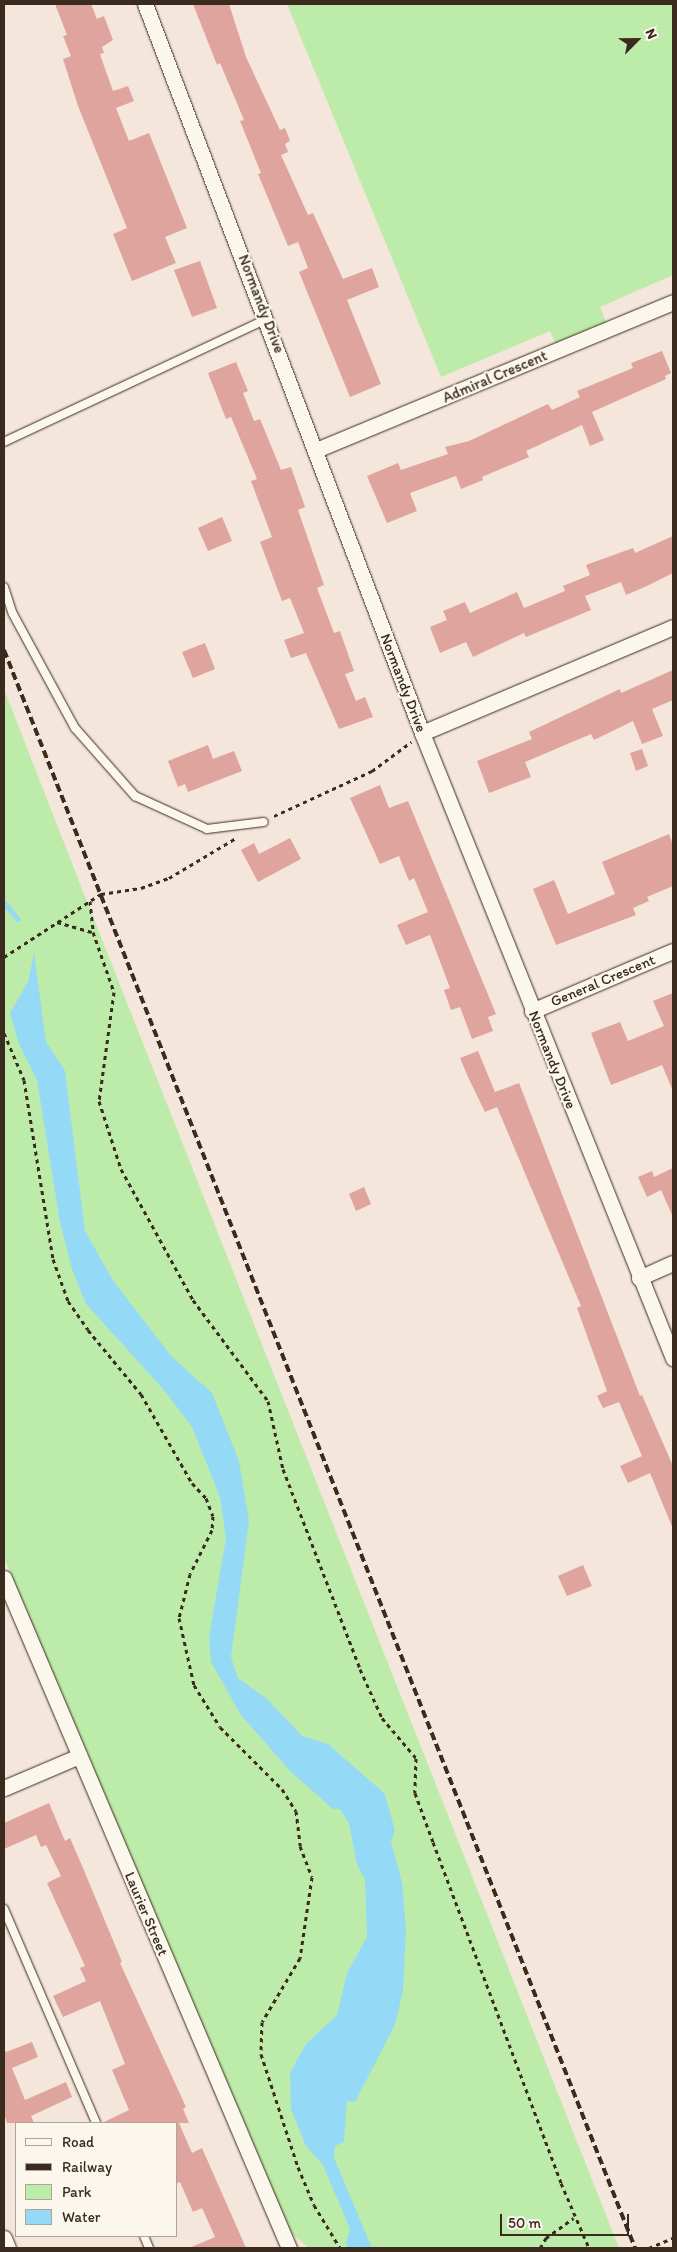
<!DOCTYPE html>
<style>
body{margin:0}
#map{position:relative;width:677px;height:2252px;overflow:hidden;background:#f5e6dc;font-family:Itim,sans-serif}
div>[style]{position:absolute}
.green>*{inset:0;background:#bdeba9}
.water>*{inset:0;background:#94daf6}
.stream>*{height:5px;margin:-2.5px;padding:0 2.5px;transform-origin:2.5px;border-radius:2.5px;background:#94daf6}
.building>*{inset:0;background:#dea49d}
.path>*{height:3px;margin-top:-1.5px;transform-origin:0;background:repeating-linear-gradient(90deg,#3b2a1e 0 4px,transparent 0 8px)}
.roads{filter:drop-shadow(0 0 1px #3b2a1e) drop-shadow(0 0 1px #3b2a1e)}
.service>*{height:8px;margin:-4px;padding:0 4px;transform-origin:4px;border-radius:4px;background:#fbf7ec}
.minor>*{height:15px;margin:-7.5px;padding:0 7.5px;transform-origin:7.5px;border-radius:7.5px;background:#fbf7ec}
.rail>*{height:4px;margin-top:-2px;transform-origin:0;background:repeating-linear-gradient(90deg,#3b2a1e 0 8px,transparent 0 12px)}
span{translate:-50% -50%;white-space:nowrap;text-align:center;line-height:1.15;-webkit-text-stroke:4.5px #fbf7ec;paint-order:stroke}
.street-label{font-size:15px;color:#3b2a1e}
.frame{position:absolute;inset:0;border:5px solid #3b2a1e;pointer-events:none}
.legend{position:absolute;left:15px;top:2122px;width:162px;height:115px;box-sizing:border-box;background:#fbf7ec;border:1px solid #aea59a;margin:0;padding:6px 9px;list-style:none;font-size:15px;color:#3b2a1e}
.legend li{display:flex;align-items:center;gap:10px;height:25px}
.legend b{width:25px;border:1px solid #aea59a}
.north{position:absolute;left:612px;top:15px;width:50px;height:50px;-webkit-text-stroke:4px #fbf7ec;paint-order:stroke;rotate:67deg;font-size:14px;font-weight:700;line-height:20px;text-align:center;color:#3b2a1e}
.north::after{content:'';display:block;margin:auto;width:18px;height:22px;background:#3b2a1e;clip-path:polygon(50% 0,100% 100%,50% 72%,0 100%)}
.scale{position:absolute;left:500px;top:2214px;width:129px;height:22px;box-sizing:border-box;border:2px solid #3b2a1e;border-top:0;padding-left:6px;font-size:15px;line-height:18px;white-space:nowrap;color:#3b2a1e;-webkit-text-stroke:4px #fbf7ec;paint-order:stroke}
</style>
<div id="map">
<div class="green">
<i style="clip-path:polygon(287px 4px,673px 4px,673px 275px,600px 307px,607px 324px,557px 346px,550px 331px,441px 377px)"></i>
<i style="clip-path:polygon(4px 689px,86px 899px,619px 2248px,309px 2248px,290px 2232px,4px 1558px)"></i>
</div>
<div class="water">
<i style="clip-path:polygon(34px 953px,46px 1042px,65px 1071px,85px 1231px,114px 1282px,172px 1357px,212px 1393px,239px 1461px,249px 1521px,231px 1657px,238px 1678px,267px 1699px,302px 1736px,328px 1744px,385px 1794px,395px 1831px,391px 1841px,402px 1883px,406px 1928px,403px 1991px,395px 2025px,355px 2102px,347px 2101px,344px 2142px,335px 2146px,334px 2158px,372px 2248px,348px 2248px,346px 2243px,350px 2229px,323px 2165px,306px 2146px,291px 2109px,290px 2073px,306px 2044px,337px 2015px,347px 1973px,367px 1937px,365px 1879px,357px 1865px,349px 1824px,340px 1809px,333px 1809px,290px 1771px,241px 1715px,211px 1662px,209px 1637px,226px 1538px,220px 1497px,192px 1427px,164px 1390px,86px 1304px,72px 1269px,60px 1222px,37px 1080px,19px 1044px,10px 1013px,28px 982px)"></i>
</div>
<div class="stream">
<i style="left:4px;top:903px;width:21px;rotate:49deg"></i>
</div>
<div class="building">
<i style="clip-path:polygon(55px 4px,91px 4px,97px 19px,104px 16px,113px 40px,102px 47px,104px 53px,100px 54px,103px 63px,113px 91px,128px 86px,134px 101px,116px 108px,129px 141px,149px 133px,187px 228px,165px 237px,176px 263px,132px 281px,113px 234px,127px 228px,78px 106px,63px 59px,71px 56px,63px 36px,67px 35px)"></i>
<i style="clip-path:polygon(193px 4px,229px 4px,246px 57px,280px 130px,285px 128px,290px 141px,285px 144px,288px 152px,281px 155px,308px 215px,313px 213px,343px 279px,372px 268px,379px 287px,347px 300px,381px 384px,350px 397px,299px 272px,308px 268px,298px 242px,288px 246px,258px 174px,261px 173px,240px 121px,244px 120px,220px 63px,217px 65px)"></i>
<i style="clip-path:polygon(200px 261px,217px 308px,192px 317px,174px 270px)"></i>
<i style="clip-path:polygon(662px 351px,671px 373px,665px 376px,666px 379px,592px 412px,604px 440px,590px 446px,582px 425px,526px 451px,529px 457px,482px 477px,483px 480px,461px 489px,456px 476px,410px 493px,417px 511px,387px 523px,367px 476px,398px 463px,401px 470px,448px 454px,445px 447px,469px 441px,548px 404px,552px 410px,580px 397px,577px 391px,633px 368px,631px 363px)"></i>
<i style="clip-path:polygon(236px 362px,248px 391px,243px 393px,254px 421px,260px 419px,281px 470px,291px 467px,305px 507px,298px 510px,324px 585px,317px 588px,334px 633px,340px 631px,354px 671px,345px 674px,356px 701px,365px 697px,373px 717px,339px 729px,306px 653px,291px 658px,284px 640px,304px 633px,290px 598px,282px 601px,276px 585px,260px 542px,272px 537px,251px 481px,257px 479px,231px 417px,226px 419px,208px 373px)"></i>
<i style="clip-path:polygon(222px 517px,232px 541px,208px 551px,198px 528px)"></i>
<i style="clip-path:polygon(673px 536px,673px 573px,647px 586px,626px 595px,621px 582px,585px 596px,591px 610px,526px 637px,524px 633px,473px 657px,466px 642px,440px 653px,430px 627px,447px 620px,443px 611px,465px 602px,470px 613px,517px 592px,524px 608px,565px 591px,563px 586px,590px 575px,586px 565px,633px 548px,635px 553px)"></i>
<i style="clip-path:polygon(205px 643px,215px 669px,193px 678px,182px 652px)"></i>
<i style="clip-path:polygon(673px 670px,673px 700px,652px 709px,663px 736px,642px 744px,633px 721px,594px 740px,591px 734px,525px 762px,531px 777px,489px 793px,477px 761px,532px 739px,529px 732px,620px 689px,621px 693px)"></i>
<i style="clip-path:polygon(208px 745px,213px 759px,234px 751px,242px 771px,188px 792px,185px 784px,178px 787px,168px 761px)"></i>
<i style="clip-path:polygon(642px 749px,648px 766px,636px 771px,630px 753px)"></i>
<i style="clip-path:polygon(380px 785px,389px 808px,408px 801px,496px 1014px,488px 1017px,493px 1031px,472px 1039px,460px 1007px,451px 1010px,444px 990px,450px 988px,430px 935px,406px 945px,397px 925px,428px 912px,414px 878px,409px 881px,399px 856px,380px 864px,350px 798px)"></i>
<i style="clip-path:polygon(669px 834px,673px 845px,673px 886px,647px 897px,649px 901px,633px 908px,636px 915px,556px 945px,533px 889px,554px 880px,568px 914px,615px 894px,602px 862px)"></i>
<i style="clip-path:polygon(290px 838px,301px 859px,258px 882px,241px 850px,254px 843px,259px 854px)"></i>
<i style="clip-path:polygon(673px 993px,673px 1091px,662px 1065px,611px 1085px,591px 1033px,620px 1022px,628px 1041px,664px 1026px,653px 1001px)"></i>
<i style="clip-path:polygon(478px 1051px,495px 1092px,519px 1083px,640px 1396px,642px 1395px,673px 1466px,673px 1529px,650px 1473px,628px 1483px,620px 1466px,642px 1456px,619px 1402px,603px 1408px,597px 1396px,607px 1391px,577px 1308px,581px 1306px,497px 1107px,485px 1112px,468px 1077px,460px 1058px)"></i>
<i style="clip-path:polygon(673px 1168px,673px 1217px,661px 1190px,647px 1197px,638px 1177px,652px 1171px,654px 1177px)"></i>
<i style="clip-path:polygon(364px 1187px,371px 1204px,356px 1211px,349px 1194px)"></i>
<i style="clip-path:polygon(583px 1565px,592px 1586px,567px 1596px,558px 1576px)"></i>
<i style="clip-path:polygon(49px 1803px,65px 1841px,70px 1838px,83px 1868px,122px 1962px,120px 1963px,186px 2107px,183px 2109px,189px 2123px,179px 2123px,192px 2153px,202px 2148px,246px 2248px,189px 2248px,215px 2237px,202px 2208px,193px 2212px,180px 2182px,176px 2184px,176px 2123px,102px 2123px,129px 2110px,112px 2070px,125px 2064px,100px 2001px,63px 2017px,53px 1996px,86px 1981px,80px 1968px,85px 1966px,47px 1883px,61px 1876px,46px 1845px,41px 1847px,36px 1835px,4px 1849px,4px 1823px)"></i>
<i style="clip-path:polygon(32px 2042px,38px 2057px,12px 2068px,25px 2100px,66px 2082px,72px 2097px,31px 2116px,34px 2123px,7px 2123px,4px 2114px,4px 2049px,6px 2052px)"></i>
</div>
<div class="path">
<i style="left:274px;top:816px;width:108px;rotate:-24.7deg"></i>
<i style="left:372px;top:771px;width:49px;rotate:-36.6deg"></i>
<i style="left:90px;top:901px;width:31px;rotate:84deg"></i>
<i style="left:93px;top:932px;width:64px;rotate:70.7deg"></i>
<i style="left:114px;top:992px;width:110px;rotate:97.8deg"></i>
<i style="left:99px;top:1101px;width:71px;rotate:72.1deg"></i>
<i style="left:121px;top:1169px;width:149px;rotate:61.2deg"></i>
<i style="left:193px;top:1300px;width:126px;rotate:53.4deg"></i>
<i style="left:268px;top:1401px;width:70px;rotate:77.6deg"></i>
<i style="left:283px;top:1469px;width:214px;rotate:68.9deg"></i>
<i style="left:360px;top:1669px;width:54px;rotate:65.8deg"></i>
<i style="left:382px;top:1718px;width:52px;rotate:49.6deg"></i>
<i style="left:416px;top:1758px;width:35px;rotate:92deg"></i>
<i style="left:415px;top:1793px;width:52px;rotate:69.8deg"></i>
<i style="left:433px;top:1842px;width:364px;rotate:69.4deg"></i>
<i style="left:561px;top:2183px;width:71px;rotate:66.7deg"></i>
<i style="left:57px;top:922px;width:37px;rotate:16deg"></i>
<i style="left:4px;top:957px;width:116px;rotate:-33deg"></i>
<i style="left:101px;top:894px;width:40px;rotate:-8.5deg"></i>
<i style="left:141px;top:888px;width:30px;rotate:-20deg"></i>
<i style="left:169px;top:878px;width:78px;rotate:-30.8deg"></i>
<i style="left:4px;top:1033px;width:51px;rotate:66.9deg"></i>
<i style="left:24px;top:1080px;width:181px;rotate:80.8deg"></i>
<i style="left:53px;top:1259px;width:45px;rotate:70.3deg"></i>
<i style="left:68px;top:1301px;width:35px;rotate:55deg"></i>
<i style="left:88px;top:1330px;width:83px;rotate:50.4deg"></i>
<i style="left:141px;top:1394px;width:103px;rotate:60.2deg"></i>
<i style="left:192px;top:1483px;width:21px;rotate:47deg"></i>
<i style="left:206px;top:1498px;width:19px;rotate:69deg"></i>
<i style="left:213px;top:1516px;width:14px;rotate:94deg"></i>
<i style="left:212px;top:1530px;width:49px;rotate:116.6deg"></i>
<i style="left:190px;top:1574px;width:45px;rotate:104deg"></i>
<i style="left:179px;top:1618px;width:69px;rotate:77.4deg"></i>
<i style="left:194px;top:1685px;width:49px;rotate:58.2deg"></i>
<i style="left:220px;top:1727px;width:88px;rotate:45deg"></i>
<i style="left:282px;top:1789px;width:26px;rotate:58deg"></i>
<i style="left:296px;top:1811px;width:35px;rotate:83deg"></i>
<i style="left:300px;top:1846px;width:33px;rotate:69deg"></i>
<i style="left:312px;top:1877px;width:82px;rotate:98.4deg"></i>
<i style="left:300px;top:1958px;width:74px;rotate:120.7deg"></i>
<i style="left:262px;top:2022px;width:32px;rotate:92deg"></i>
<i style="left:261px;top:2054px;width:119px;rotate:71.9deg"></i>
<i style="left:298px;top:2167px;width:41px;rotate:67.2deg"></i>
<i style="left:314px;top:2205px;width:50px;rotate:58.8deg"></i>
<i style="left:540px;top:2248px;width:12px;rotate:-59deg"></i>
<i style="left:546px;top:2238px;width:34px;rotate:-36deg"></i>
<i style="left:649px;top:2248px;width:26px;rotate:-23deg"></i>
</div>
<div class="roads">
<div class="service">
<i style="left:4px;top:442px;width:290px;rotate:-25.1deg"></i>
<i style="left:4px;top:587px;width:28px;rotate:72deg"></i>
<i style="left:13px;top:614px;width:130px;rotate:61.5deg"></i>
<i style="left:75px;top:728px;width:91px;rotate:48.6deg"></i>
<i style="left:135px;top:796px;width:79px;rotate:24.6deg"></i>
<i style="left:207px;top:829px;width:57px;rotate:-7deg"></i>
<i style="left:4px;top:1909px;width:233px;rotate:66.7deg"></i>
<i style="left:144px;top:2236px;width:13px;rotate:67deg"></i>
</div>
<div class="minor">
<i style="left:145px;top:4px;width:780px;rotate:69.19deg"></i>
<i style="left:422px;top:733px;width:674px;rotate:68.12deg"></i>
<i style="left:316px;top:450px;width:386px;rotate:-22.5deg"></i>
<i style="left:422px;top:733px;width:272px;rotate:-22.9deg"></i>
<i style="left:532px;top:1011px;width:153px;rotate:-23.1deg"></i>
<i style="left:639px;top:1278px;width:37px;rotate:-24deg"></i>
<i style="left:4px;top:1578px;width:728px;rotate:66.96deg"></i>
<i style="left:4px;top:1788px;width:82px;rotate:-23.1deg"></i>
<i style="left:4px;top:2238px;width:11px;rotate:68deg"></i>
</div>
</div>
<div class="rail">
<i style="left:4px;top:650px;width:1718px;rotate:68.45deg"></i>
</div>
<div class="street-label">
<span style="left:261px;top:304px;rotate:69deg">Normandy Drive</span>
<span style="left:495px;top:377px;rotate:-23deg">Admiral Crescent</span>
<span style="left:403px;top:683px;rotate:69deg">Normandy Drive</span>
<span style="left:603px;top:981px;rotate:-23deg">General Crescent</span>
<span style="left:552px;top:1060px;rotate:68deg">Normandy Drive</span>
<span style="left:146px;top:1914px;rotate:67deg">Laurier Street</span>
</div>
<div class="frame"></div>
<ul class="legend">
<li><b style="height:6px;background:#fbf7ec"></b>Road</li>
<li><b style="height:6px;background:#3b2a1e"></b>Railway</li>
<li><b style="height:14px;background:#bdeba9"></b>Park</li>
<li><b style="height:14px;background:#94daf6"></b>Water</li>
</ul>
<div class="north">N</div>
<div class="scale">50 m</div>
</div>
